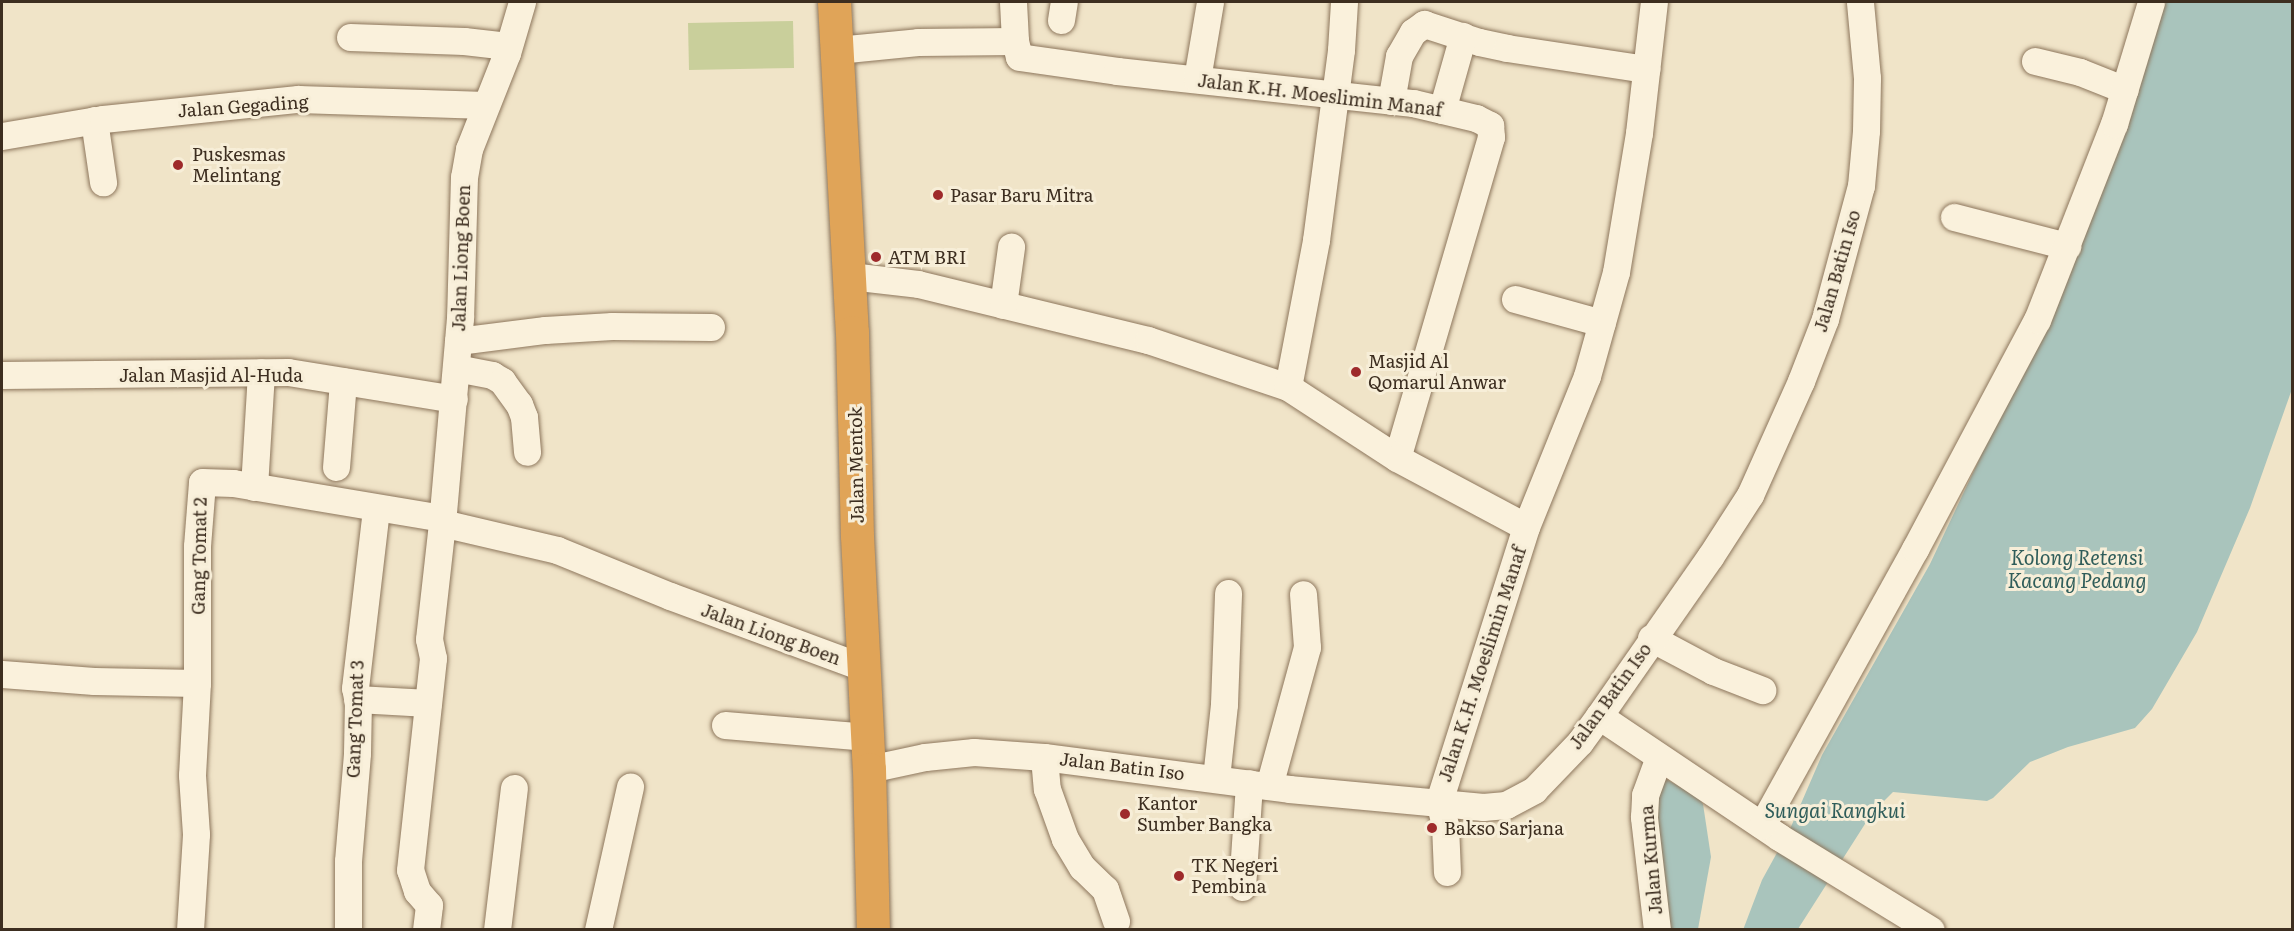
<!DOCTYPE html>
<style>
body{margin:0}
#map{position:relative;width:2294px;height:931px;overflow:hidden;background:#f0e4c8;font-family:Literata,serif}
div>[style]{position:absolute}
.green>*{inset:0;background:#c9cf9b}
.water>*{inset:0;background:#a9c4bc}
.roads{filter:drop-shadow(0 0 2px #8d765c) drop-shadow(0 0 2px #8d765c)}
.minor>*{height:27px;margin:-13.5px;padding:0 13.5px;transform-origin:13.5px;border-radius:13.5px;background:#faf1dc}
.highway>*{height:33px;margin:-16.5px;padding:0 16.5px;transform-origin:16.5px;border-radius:16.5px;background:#e0a458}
.dots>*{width:16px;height:16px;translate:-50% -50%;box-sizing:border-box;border:3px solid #f7eed8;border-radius:50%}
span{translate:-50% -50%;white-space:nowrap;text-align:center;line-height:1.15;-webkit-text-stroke:6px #f7eed8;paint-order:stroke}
.street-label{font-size:18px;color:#3d2e20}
.poi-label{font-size:18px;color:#3d2e20}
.left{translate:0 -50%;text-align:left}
.water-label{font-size:20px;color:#2f5d5a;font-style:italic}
.frame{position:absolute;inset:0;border:3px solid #3d2e20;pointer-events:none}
</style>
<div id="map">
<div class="green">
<i style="clip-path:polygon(793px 21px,794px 68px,689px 70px,688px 23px)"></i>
</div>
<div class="water">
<i style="clip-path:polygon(2161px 2px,2292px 2px,2292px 389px,2250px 508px,2197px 632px,2152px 709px,2135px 728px,2068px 747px,2030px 762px,1993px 798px,1987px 801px,1893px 792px,1872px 813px,1798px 929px,1743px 930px,1762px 880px,1790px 829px,1822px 755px,1930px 564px,2043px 324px)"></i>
<i style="clip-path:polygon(1662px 777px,1697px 796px,1703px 804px,1711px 857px,1698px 929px,1668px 929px,1653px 809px)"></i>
</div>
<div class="roads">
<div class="minor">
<i style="left:522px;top:2px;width:53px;rotate:106.4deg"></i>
<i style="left:507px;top:53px;width:103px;rotate:111.6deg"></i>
<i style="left:469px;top:149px;width:28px;rotate:100deg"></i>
<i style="left:464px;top:177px;width:141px;rotate:91.6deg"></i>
<i style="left:460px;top:318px;width:206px;rotate:95deg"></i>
<i style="left:442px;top:523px;width:118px;rotate:13.2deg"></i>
<i style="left:557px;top:550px;width:122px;rotate:22.2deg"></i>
<i style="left:670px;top:596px;width:205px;rotate:20.3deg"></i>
<i style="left:1013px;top:2px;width:39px;rotate:87deg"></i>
<i style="left:1015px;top:41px;width:16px;rotate:76deg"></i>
<i style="left:1019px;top:57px;width:99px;rotate:8.1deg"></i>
<i style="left:1117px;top:71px;width:298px;rotate:6.2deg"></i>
<i style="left:1413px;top:103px;width:65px;rotate:13.4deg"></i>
<i style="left:1476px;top:118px;width:16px;rotate:27deg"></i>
<i style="left:1490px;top:125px;width:12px;rotate:85deg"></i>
<i style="left:1491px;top:137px;width:334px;rotate:106.3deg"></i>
<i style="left:1061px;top:20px;width:18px;rotate:-81deg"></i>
<i style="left:350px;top:37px;width:114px;rotate:2deg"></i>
<i style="left:464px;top:41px;width:44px;rotate:6.5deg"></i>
<i style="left:837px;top:50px;width:81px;rotate:-5.6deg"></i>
<i style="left:918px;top:42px;width:97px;rotate:-0.6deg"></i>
<i style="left:2035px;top:61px;width:46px;rotate:13.7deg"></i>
<i style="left:2080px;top:72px;width:48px;rotate:21.8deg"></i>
<i style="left:1197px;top:79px;width:78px;rotate:-80.4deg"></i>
<i style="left:1391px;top:101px;width:46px;rotate:-79.9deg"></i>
<i style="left:1399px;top:56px;width:28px;rotate:-60deg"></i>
<i style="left:1413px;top:32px;width:14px;rotate:-36deg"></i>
<i style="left:1424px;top:24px;width:58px;rotate:18.1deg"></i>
<i style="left:1479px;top:42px;width:29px;rotate:12deg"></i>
<i style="left:1507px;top:48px;width:141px;rotate:8.6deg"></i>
<i style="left:1442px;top:110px;width:77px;rotate:-74.2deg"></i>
<i style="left:94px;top:120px;width:63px;rotate:81.7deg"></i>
<i style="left:2px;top:136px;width:102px;rotate:-9.6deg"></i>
<i style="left:103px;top:119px;width:196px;rotate:-5.9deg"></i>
<i style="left:298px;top:99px;width:188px;rotate:1.8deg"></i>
<i style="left:1954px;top:217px;width:117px;rotate:14.4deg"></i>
<i style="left:850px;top:276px;width:68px;rotate:6.7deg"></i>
<i style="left:918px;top:284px;width:237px;rotate:13.7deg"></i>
<i style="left:1148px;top:340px;width:148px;rotate:18.6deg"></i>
<i style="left:1288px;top:387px;width:130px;rotate:33.1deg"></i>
<i style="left:1397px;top:458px;width:146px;rotate:28.1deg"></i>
<i style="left:1526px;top:527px;width:287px;rotate:107.6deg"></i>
<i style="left:1439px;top:801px;width:25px;rotate:76deg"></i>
<i style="left:1445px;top:825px;width:47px;rotate:87.6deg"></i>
<i style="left:1515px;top:299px;width:90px;rotate:15.4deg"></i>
<i style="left:1003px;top:305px;width:59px;rotate:-82.1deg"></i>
<i style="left:458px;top:341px;width:88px;rotate:-7.2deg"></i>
<i style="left:545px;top:330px;width:67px;rotate:-3.4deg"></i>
<i style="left:612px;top:326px;width:99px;rotate:0.6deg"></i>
<i style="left:456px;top:368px;width:37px;rotate:11deg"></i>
<i style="left:492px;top:375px;width:12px;rotate:31deg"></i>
<i style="left:502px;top:381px;width:29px;rotate:54deg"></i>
<i style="left:519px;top:404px;width:14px;rotate:69deg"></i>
<i style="left:524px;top:417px;width:35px;rotate:85deg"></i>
<i style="left:2px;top:375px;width:286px;rotate:-0.6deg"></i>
<i style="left:288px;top:372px;width:168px;rotate:9.2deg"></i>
<i style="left:1288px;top:387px;width:150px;rotate:-79.2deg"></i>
<i style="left:1316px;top:240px;width:192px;rotate:-82.5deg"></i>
<i style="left:1341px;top:50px;width:48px;rotate:-86.4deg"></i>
<i style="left:336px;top:467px;width:86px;rotate:-85.3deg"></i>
<i style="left:254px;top:487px;width:115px;rotate:-86.5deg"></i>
<i style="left:1526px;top:527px;width:163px;rotate:-68deg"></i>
<i style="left:1587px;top:376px;width:108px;rotate:-74.4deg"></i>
<i style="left:1616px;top:272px;width:141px;rotate:-80.6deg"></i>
<i style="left:1639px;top:133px;width:132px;rotate:-83.5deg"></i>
<i style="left:1651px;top:638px;width:70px;rotate:28deg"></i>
<i style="left:1713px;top:671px;width:53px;rotate:21.2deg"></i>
<i style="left:2px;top:674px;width:92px;rotate:4.4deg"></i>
<i style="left:94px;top:681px;width:103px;rotate:1.1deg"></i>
<i style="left:357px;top:699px;width:71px;rotate:3.2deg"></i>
<i style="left:1599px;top:716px;width:217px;rotate:33.9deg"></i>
<i style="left:1779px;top:837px;width:178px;rotate:31.5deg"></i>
<i style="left:725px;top:725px;width:143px;rotate:4.8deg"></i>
<i style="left:1044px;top:757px;width:32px;rotate:85deg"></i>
<i style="left:1047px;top:789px;width:53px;rotate:70.2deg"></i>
<i style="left:1065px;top:839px;width:33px;rotate:59deg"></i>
<i style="left:1082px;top:867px;width:32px;rotate:44deg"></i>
<i style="left:1105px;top:889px;width:34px;rotate:71deg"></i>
<i style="left:869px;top:769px;width:57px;rotate:-12.1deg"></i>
<i style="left:925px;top:757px;width:49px;rotate:-5.8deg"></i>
<i style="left:974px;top:752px;width:70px;rotate:4.1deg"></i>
<i style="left:1044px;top:757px;width:247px;rotate:7.4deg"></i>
<i style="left:1289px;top:789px;width:195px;rotate:5.3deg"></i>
<i style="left:1483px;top:807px;width:23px;rotate:-5deg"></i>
<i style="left:1506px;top:805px;width:32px;rotate:-28deg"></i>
<i style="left:1534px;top:790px;width:66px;rotate:-46.2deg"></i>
<i style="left:1580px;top:742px;width:32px;rotate:-54deg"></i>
<i style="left:1599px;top:716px;width:194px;rotate:-55.1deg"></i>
<i style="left:1710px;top:557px;width:74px;rotate:-57.2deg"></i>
<i style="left:1750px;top:495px;width:125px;rotate:-65.9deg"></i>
<i style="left:1801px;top:381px;width:66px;rotate:-68.8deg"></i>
<i style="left:1825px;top:319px;width:138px;rotate:-74.9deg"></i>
<i style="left:1861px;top:186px;width:55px;rotate:-84.8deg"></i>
<i style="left:1866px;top:131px;width:53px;rotate:-88.9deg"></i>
<i style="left:1867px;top:78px;width:76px;rotate:-95.3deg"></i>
<i style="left:1216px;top:778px;width:74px;rotate:-83.8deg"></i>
<i style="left:1224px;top:704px;width:111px;rotate:-87.9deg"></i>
<i style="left:1269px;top:786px;width:144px;rotate:-74.7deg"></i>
<i style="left:1307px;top:647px;width:53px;rotate:-94.3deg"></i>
<i style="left:1762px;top:825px;width:316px;rotate:-61deg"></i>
<i style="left:1915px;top:549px;width:259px;rotate:-62deg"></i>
<i style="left:2037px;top:320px;width:211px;rotate:-68.6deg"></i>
<i style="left:2114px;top:124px;width:127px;rotate:-73.1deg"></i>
<i style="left:1242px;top:887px;width:104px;rotate:-86.1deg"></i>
<i style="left:190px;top:930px;width:96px;rotate:-86.4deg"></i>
<i style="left:196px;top:834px;width:59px;rotate:-93.9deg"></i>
<i style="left:192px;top:775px;width:92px;rotate:-86.9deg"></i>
<i style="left:197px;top:683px;width:137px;rotate:-90deg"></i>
<i style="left:197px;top:546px;width:64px;rotate:-85.5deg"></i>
<i style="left:202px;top:482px;width:31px;rotate:2deg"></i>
<i style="left:233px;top:483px;width:212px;rotate:9.5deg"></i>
<i style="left:348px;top:930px;width:69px;rotate:-90deg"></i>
<i style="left:348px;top:861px;width:108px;rotate:-85.2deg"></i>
<i style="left:357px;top:753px;width:50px;rotate:-88.9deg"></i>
<i style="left:358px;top:703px;width:15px;rotate:-101deg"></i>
<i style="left:355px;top:688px;width:180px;rotate:-83.3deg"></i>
<i style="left:426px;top:930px;width:25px;rotate:-83deg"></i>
<i style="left:429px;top:905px;width:18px;rotate:-131deg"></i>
<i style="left:417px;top:891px;width:22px;rotate:-108deg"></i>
<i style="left:410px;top:870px;width:213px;rotate:-83.8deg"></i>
<i style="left:433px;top:658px;width:19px;rotate:-102deg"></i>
<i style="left:429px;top:639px;width:117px;rotate:-83.6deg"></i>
<i style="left:497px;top:930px;width:143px;rotate:-83.2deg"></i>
<i style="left:598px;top:930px;width:147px;rotate:-77.4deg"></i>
<i style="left:1657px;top:930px;width:114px;rotate:-96.6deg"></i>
<i style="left:1644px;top:817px;width:22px;rotate:-87deg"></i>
<i style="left:1645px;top:795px;width:40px;rotate:-69.8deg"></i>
</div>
<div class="highway">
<i style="left:834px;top:2px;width:330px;rotate:86.9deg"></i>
<i style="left:852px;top:332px;width:204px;rotate:88.6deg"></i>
<i style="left:857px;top:536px;width:233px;rotate:87.1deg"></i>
<i style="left:869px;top:769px;width:161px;rotate:88.6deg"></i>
</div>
</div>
<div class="dots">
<i style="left:178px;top:165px;background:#9e2a2b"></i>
<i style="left:938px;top:195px;background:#9e2a2b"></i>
<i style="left:876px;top:257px;background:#9e2a2b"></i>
<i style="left:1356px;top:372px;background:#9e2a2b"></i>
<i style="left:1125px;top:814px;background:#9e2a2b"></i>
<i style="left:1432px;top:828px;background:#9e2a2b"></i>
<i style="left:1179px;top:876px;background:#9e2a2b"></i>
</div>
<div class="street-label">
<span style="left:1320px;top:95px;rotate:7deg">Jalan K.H. Moeslimin Manaf</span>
<span style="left:243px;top:106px;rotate:-4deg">Jalan Gegading</span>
<span style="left:461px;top:258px;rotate:-88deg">Jalan Liong Boen</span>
<span style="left:1837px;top:271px;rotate:-74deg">Jalan Batin Iso</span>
<span style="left:211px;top:375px">Jalan Masjid Al-Huda</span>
<span style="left:856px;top:465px;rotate:-91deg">Jalan Mentok</span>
<span style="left:199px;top:556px;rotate:-89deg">Gang Tomat 2</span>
<span style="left:771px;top:634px;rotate:20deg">Jalan Liong Boen</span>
<span style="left:1482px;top:664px;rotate:-72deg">Jalan K.H. Moeslimin Manaf</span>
<span style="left:1610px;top:696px;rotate:-54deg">Jalan Batin Iso</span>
<span style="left:355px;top:719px;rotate:-88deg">Gang Tomat 3</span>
<span style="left:1122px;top:766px;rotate:7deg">Jalan Batin Iso</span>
<span style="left:1651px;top:860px;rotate:-95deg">Jalan Kurma</span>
</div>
<div class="poi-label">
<span class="left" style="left:192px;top:165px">Puskesmas<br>Melintang</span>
<span class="left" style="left:950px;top:195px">Pasar Baru Mitra</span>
<span class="left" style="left:888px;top:257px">ATM BRI</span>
<span class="left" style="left:1368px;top:372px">Masjid Al<br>Qomarul Anwar</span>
<span class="left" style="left:1137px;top:814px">Kantor<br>Sumber Bangka</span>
<span class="left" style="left:1444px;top:828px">Bakso Sarjana</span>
<span class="left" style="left:1191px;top:876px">TK Negeri<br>Pembina</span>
</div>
<div class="water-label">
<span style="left:2077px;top:568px">Kolong Retensi<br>Kacang Pedang</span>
<span style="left:1835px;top:809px">Sungai Rangkui</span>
</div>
<div class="frame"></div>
</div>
